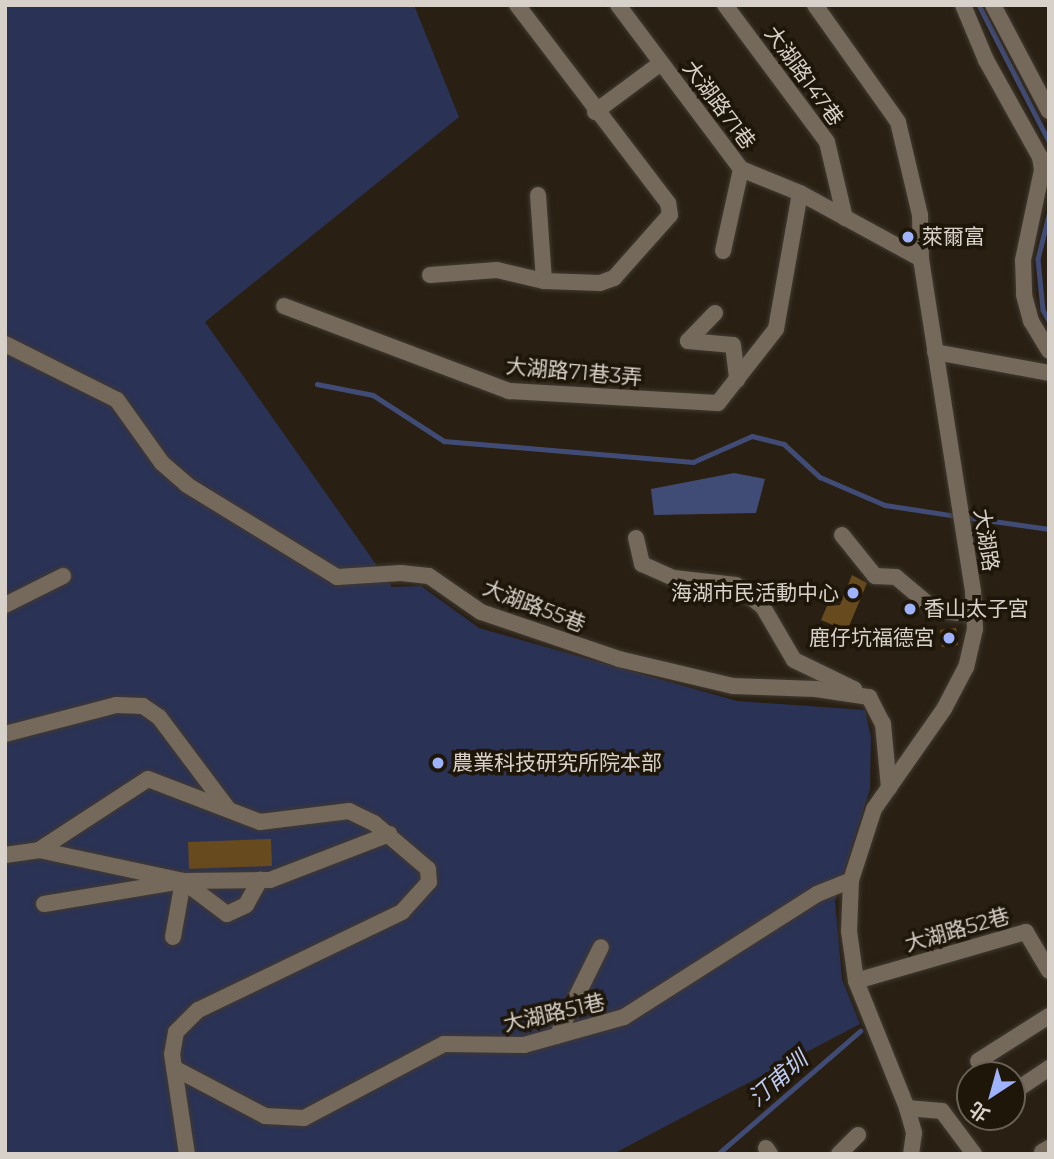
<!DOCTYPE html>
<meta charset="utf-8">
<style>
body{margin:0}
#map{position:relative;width:1054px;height:1159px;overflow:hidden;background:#292013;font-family:Montserrat,"Noto Sans TC",sans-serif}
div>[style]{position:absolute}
.green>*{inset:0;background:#2a3255}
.water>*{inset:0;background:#414c76}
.stream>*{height:4.5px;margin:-2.25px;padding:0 2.25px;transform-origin:2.25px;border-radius:2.25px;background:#414c76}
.building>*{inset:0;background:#674a1e}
.roads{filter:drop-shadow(0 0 2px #413931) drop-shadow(0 0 2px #413931)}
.minor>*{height:16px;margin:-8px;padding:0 8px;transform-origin:8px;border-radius:8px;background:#74695a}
.dots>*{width:19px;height:19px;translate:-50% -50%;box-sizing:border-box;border:4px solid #1f160a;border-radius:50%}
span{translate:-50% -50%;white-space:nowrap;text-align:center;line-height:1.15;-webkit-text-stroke:7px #1f160a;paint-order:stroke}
.street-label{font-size:21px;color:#d7d1c9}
.poi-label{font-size:21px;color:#d7d1c9}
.left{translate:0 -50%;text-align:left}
.right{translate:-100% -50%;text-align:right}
.water-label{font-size:23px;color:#bdcaf4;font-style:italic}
.frame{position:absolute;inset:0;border:7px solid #d7d1c9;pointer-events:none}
.north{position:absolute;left:956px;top:1061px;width:70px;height:70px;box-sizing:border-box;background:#1f160a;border:2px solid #696156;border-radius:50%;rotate:216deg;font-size:19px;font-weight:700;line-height:28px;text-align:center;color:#d7d1c9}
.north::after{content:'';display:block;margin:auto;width:24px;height:32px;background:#9fb3fd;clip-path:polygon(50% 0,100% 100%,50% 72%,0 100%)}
</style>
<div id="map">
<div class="green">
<i style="clip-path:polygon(5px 5px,414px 5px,459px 117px,205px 322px,392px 587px,421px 586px,479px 628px,737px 701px,865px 710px,871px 737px,870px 789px,835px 901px,842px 979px,860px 1024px,613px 1154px,5px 1154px)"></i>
</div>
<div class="water">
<i style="clip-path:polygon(734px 473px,765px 479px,756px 513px,654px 515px,651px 489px)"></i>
</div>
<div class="stream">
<i style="left:979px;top:5px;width:153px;rotate:62.8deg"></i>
<i style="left:1049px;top:215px;width:45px;rotate:104deg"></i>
<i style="left:1038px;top:259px;width:51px;rotate:84.4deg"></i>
<i style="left:1043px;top:310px;width:13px;rotate:61deg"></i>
<i style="left:317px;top:384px;width:57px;rotate:11.1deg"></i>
<i style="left:373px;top:395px;width:85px;rotate:32.9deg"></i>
<i style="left:444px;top:441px;width:250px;rotate:4.8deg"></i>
<i style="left:693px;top:462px;width:64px;rotate:-23.8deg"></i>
<i style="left:752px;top:436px;width:33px;rotate:14deg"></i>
<i style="left:784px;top:444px;width:49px;rotate:42.5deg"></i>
<i style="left:820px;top:477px;width:71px;rotate:23.3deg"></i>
<i style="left:885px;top:505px;width:73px;rotate:8.7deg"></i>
<i style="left:965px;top:517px;width:85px;rotate:8.1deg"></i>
<i style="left:718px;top:1154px;width:188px;rotate:-40.9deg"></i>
</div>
<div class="building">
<i style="clip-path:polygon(852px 575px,867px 583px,847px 631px,821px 620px,827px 606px,840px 605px)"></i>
<i style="clip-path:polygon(956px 628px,958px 645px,942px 647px,940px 630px)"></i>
<i style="clip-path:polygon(271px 839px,272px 866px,189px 869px,188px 842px)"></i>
</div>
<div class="roads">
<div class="minor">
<i style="left:618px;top:5px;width:205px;rotate:53.1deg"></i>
<i style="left:741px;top:169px;width:64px;rotate:22.1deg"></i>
<i style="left:800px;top:193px;width:138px;rotate:28.6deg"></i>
<i style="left:725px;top:5px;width:171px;rotate:53.3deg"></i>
<i style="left:827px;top:142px;width:78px;rotate:76.7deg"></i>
<i style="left:815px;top:5px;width:143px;rotate:54.6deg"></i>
<i style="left:898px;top:122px;width:96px;rotate:76.7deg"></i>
<i style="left:920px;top:215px;width:44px;rotate:88.7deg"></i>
<i style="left:921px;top:259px;width:336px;rotate:81.1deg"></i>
<i style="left:973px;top:591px;width:38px;rotate:87deg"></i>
<i style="left:975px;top:629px;width:39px;rotate:103deg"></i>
<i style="left:966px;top:667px;width:47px;rotate:117.6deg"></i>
<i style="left:944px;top:709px;width:122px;rotate:125deg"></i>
<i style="left:874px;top:809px;width:75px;rotate:107.9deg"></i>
<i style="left:851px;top:880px;width:51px;rotate:92.2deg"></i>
<i style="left:849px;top:931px;width:50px;rotate:82deg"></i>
<i style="left:856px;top:981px;width:137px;rotate:68.1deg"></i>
<i style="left:907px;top:1108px;width:26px;rotate:74deg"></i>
<i style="left:914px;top:1133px;width:21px;rotate:98deg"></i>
<i style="left:963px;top:5px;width:60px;rotate:67.3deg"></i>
<i style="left:986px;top:60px;width:111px;rotate:60.9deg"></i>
<i style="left:1040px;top:157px;width:13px;rotate:81deg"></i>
<i style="left:1042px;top:170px;width:92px;rotate:101.9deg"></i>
<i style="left:1023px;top:260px;width:35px;rotate:88deg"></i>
<i style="left:1024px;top:295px;width:27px;rotate:75deg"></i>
<i style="left:1031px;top:321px;width:35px;rotate:59deg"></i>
<i style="left:993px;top:5px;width:120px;rotate:62.2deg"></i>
<i style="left:595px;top:112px;width:82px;rotate:-36.6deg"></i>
<i style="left:538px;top:195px;width:86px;rotate:86deg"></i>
<i style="left:723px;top:251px;width:84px;rotate:-77.6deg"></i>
<i style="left:430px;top:275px;width:67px;rotate:-4.3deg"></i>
<i style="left:497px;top:270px;width:48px;rotate:13.2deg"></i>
<i style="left:544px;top:281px;width:56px;rotate:2deg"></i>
<i style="left:600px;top:283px;width:15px;rotate:-20deg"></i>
<i style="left:614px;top:278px;width:84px;rotate:-48.4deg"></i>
<i style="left:670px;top:215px;width:12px;rotate:-99deg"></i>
<i style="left:668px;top:203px;width:249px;rotate:-127.3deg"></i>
<i style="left:284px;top:306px;width:241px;rotate:20.7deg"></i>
<i style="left:509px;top:391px;width:209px;rotate:3.3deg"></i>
<i style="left:718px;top:403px;width:94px;rotate:-51.9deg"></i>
<i style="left:776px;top:329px;width:138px;rotate:-80deg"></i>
<i style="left:715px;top:313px;width:39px;rotate:134deg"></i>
<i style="left:688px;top:341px;width:45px;rotate:5.1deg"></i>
<i style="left:733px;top:345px;width:35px;rotate:83deg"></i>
<i style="left:5px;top:344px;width:125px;rotate:26.6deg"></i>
<i style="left:117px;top:400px;width:77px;rotate:54.5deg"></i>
<i style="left:162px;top:463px;width:33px;rotate:41deg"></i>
<i style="left:187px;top:485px;width:176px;rotate:31.5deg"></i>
<i style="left:337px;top:577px;width:64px;rotate:-3.6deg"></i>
<i style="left:401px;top:573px;width:28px;rotate:6deg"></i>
<i style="left:429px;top:576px;width:63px;rotate:34.7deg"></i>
<i style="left:481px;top:612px;width:146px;rotate:18.8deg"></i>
<i style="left:619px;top:659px;width:117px;rotate:13.3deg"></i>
<i style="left:733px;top:686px;width:83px;rotate:2.1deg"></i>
<i style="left:816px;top:689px;width:54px;rotate:8.6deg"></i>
<i style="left:869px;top:697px;width:30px;rotate:63deg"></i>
<i style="left:883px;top:724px;width:64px;rotate:84.6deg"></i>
<i style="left:935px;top:352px;width:116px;rotate:10.4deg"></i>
<i style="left:842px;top:535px;width:53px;rotate:51.2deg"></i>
<i style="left:875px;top:576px;width:21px;rotate:3deg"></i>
<i style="left:896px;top:577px;width:51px;rotate:40.2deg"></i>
<i style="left:935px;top:610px;width:39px;rotate:7deg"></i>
<i style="left:636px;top:538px;width:27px;rotate:77deg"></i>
<i style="left:642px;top:564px;width:35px;rotate:24deg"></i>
<i style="left:674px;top:578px;width:62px;rotate:6.4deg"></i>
<i style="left:736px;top:585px;width:35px;rotate:39deg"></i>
<i style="left:763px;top:607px;width:61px;rotate:59.7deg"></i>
<i style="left:794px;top:660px;width:67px;rotate:25.8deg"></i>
<i style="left:5px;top:605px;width:65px;rotate:-26.6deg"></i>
<i style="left:5px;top:734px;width:115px;rotate:-14.6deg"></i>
<i style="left:116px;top:705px;width:27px;rotate:2deg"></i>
<i style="left:143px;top:706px;width:19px;rotate:35deg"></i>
<i style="left:159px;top:717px;width:115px;rotate:53.1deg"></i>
<i style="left:39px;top:850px;width:147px;rotate:12.1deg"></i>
<i style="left:183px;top:881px;width:87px;rotate:-0.7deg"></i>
<i style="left:270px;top:880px;width:128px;rotate:-21.1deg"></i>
<i style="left:5px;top:855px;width:34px;rotate:-8deg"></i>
<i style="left:39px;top:850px;width:130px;rotate:-33.1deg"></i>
<i style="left:148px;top:779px;width:120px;rotate:21deg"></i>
<i style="left:260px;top:822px;width:90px;rotate:-7deg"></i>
<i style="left:349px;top:811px;width:28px;rotate:26deg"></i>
<i style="left:374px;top:823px;width:71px;rotate:40.4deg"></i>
<i style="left:428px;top:869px;width:13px;rotate:86deg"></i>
<i style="left:429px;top:882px;width:40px;rotate:132deg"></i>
<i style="left:402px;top:912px;width:226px;rotate:154.3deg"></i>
<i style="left:198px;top:1010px;width:31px;rotate:135deg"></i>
<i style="left:176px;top:1032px;width:22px;rotate:100deg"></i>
<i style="left:172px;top:1054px;width:101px;rotate:81.5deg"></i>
<i style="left:44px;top:904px;width:141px;rotate:-9.4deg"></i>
<i style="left:183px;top:881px;width:55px;rotate:36.9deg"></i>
<i style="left:227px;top:914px;width:21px;rotate:-25deg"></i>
<i style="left:246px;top:905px;width:29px;rotate:-61deg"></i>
<i style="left:173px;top:937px;width:57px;rotate:-79.9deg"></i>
<i style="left:856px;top:981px;width:177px;rotate:-16.1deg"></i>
<i style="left:1026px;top:932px;width:45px;rotate:59.5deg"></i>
<i style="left:557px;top:1036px;width:99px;rotate:-63.7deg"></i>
<i style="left:978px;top:1061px;width:84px;rotate:-32.4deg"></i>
<i style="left:174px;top:1068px;width:103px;rotate:27.8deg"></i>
<i style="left:265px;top:1116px;width:39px;rotate:3deg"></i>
<i style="left:304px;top:1118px;width:158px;rotate:-27.9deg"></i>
<i style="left:444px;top:1044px;width:80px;rotate:0.7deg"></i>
<i style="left:524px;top:1045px;width:104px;rotate:-15.6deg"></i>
<i style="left:624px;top:1017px;width:229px;rotate:-32.5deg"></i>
<i style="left:817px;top:894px;width:37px;rotate:-22deg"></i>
<i style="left:1012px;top:1093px;width:45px;rotate:-34deg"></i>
<i style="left:907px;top:1108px;width:35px;rotate:5deg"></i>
<i style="left:942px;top:1111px;width:54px;rotate:53.3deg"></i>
<i style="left:766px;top:1148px;width:7px;rotate:56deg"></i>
<i style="left:1042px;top:1152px;width:8px;rotate:-30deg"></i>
<i style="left:839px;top:1154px;width:27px;rotate:-45deg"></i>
</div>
</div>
<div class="dots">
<i style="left:908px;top:237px;background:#9fb3fd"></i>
<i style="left:853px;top:593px;background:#9fb3fd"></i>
<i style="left:910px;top:609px;background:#9fb3fd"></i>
<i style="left:949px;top:638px;background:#9fb3fd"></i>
<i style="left:438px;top:763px;background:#9fb3fd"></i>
</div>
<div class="street-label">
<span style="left:804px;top:76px;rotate:54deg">大湖路147巷</span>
<span style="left:719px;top:105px;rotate:53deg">大湖路71巷</span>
<span style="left:574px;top:372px;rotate:5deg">大湖路71巷3弄</span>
<span style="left:986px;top:540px;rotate:81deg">大湖路</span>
<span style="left:534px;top:606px;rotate:21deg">大湖路55巷</span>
<span style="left:957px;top:930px;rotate:-16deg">大湖路52巷</span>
<span style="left:554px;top:1013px;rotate:-13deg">大湖路51巷</span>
</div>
<div class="poi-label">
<span class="left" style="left:922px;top:237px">萊爾富</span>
<span class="right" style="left:839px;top:593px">海湖市民活動中心</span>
<span class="left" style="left:924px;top:609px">香山太子宮</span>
<span class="right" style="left:935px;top:638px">鹿仔坑福德宮</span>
<span class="left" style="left:452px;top:763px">農業科技研究所院本部</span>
</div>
<div class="water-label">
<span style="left:778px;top:1079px;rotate:-41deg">汀甫圳</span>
</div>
<div class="frame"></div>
<div class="north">北</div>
</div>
